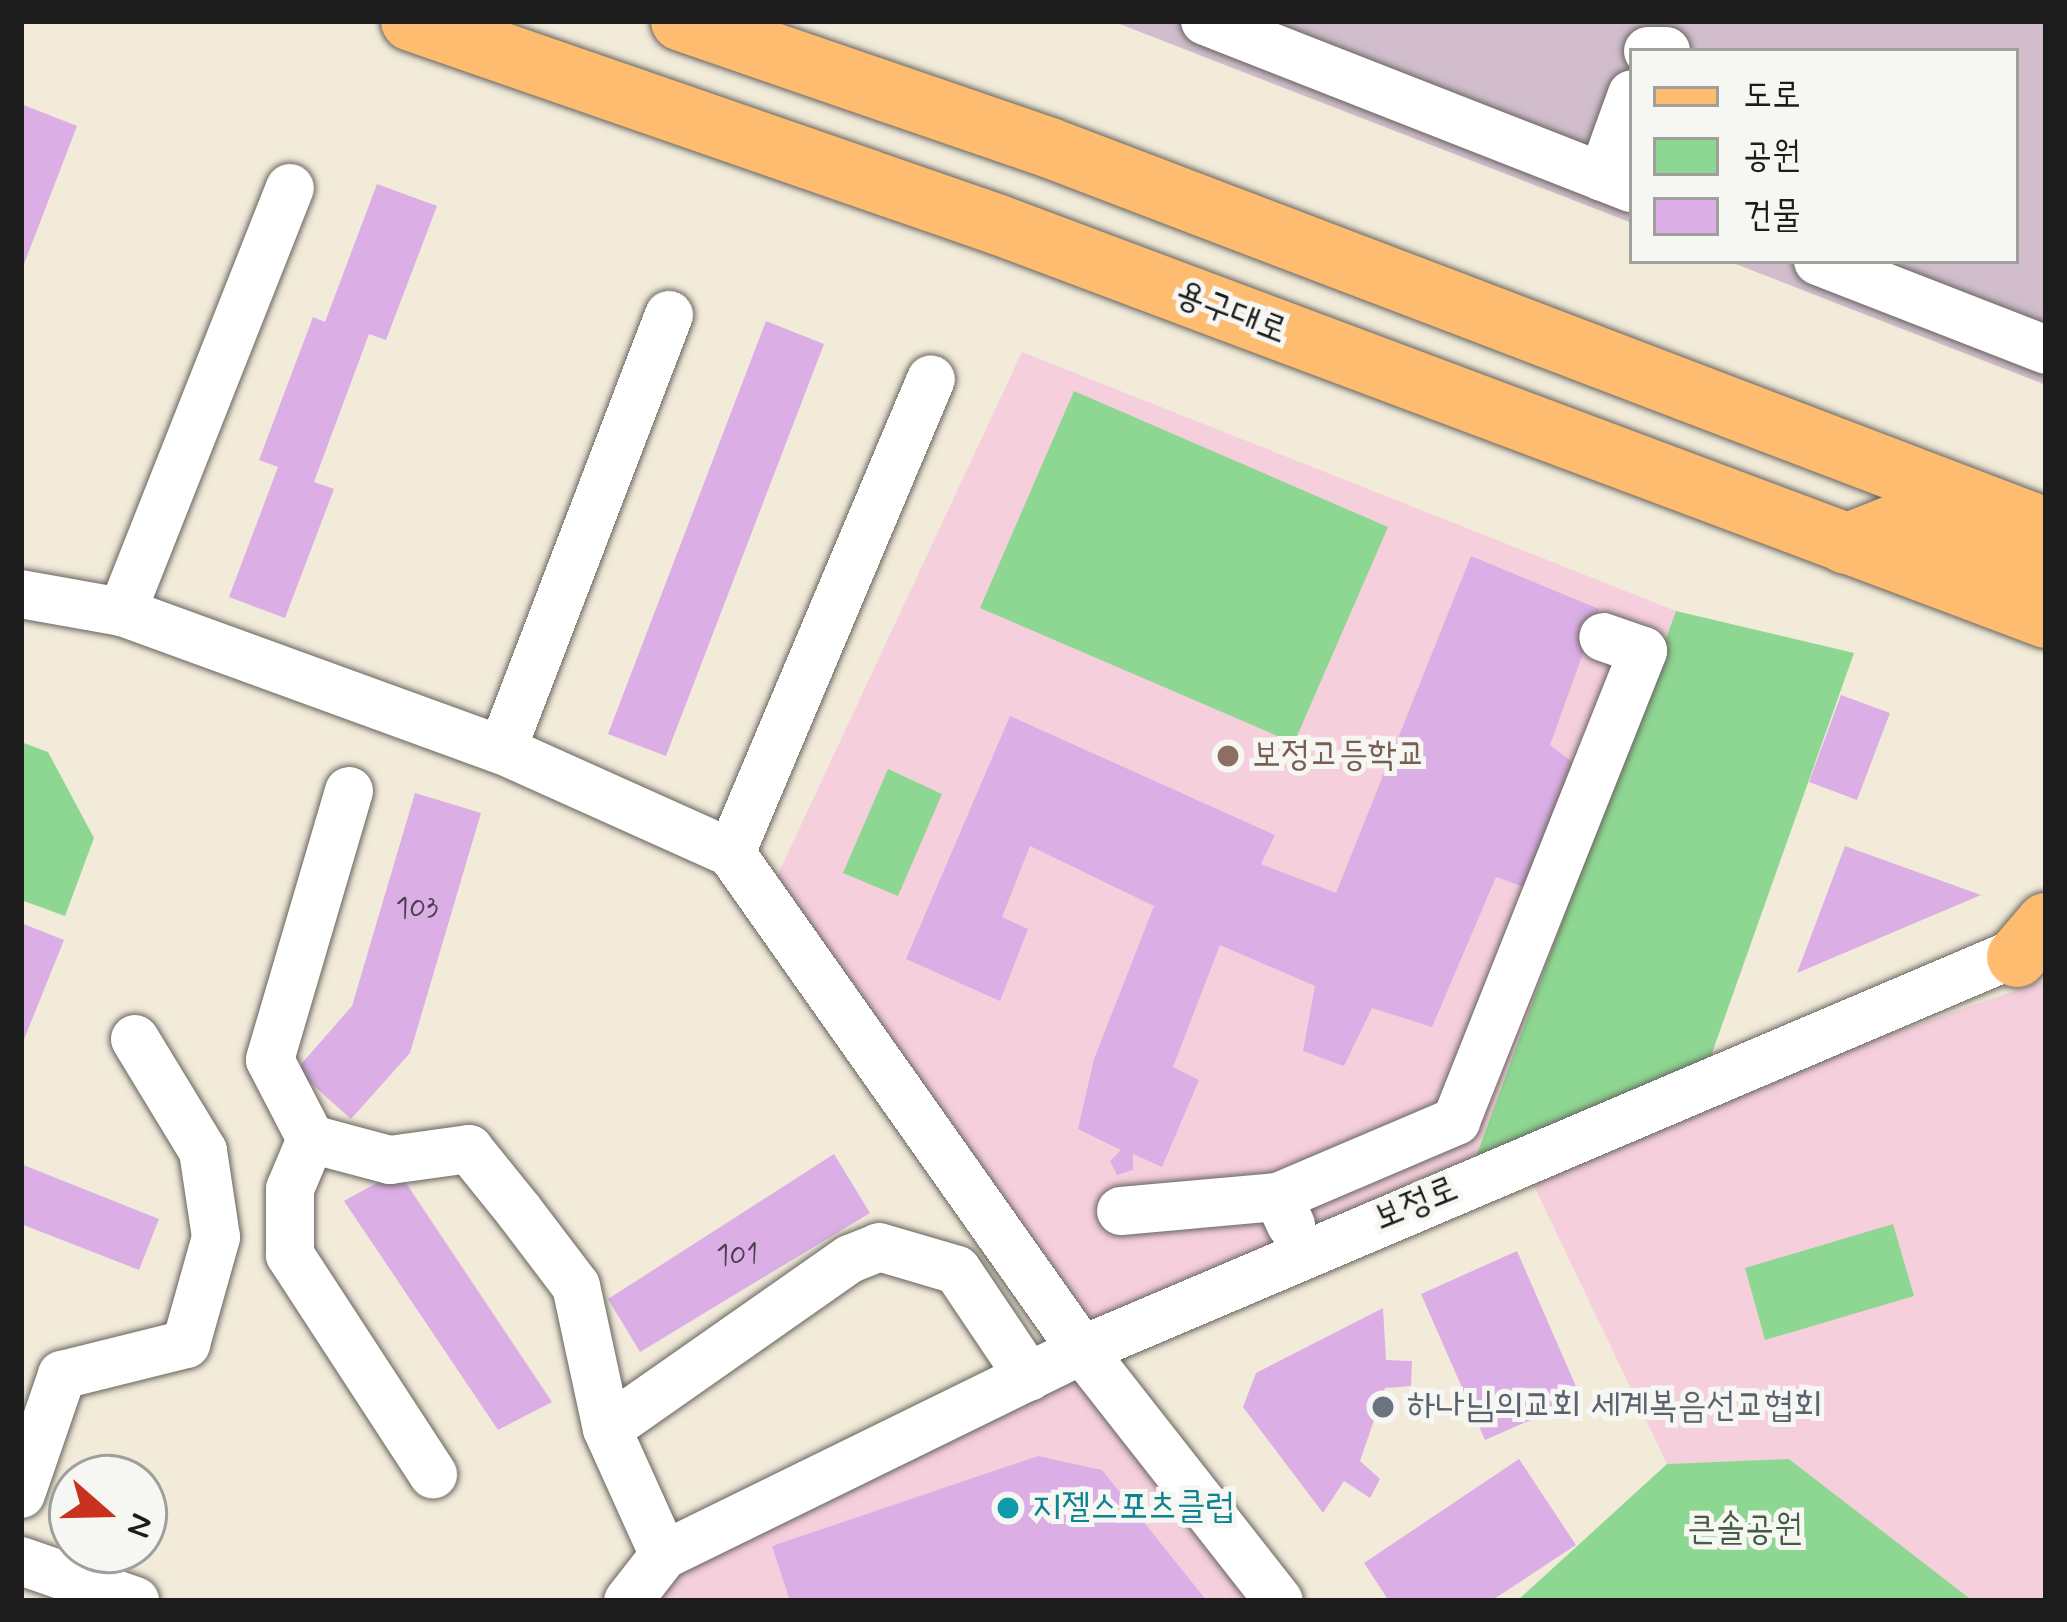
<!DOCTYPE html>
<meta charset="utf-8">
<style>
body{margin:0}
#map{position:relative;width:2067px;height:1622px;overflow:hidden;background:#f2ebda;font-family:Mynerve,"Poor Story",sans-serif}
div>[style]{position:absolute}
.built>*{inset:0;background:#f5cfdc}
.industrial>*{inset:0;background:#d1bdcc}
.green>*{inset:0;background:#8ed792}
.building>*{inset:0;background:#dbafe6}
.roads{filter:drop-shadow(0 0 3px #67645e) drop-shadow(0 0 3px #67645e)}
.minor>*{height:48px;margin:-24px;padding:0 24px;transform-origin:24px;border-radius:24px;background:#fff}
.major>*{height:60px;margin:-30px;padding:0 30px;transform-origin:30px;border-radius:30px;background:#febc70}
.dots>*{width:33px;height:33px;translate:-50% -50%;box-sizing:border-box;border:6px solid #f6f6f2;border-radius:50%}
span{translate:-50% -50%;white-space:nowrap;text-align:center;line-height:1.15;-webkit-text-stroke:10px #f6f6f2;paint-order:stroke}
.number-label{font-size:30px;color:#4c414e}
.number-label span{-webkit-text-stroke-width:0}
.street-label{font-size:36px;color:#1c1c1c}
.education-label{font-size:36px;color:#785e54}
.left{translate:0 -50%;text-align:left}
.worship-label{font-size:36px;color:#5b616d}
.culture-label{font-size:36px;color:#0d838f}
.park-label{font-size:36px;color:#445d45}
.frame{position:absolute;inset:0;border:24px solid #1c1c1c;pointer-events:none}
.legend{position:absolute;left:1629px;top:48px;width:390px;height:216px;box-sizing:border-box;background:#f6f6f2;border:3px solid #9f9f9c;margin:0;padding:15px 21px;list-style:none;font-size:36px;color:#1c1c1c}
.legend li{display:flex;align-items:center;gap:24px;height:60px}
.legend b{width:60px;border:3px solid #9f9f9c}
.north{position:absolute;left:48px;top:1454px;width:120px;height:120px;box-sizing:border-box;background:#f6f6f2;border:3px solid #9f9f9c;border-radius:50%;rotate:110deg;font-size:33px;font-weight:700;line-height:48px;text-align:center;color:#1c1c1c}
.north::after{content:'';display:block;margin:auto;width:42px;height:54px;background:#c8321e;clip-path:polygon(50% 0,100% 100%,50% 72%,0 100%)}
</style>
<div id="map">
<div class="built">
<i style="clip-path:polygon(1022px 352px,1676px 611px,1466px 1184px,1083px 1350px,1279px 1601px,628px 1601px,1082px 1350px,765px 902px)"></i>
<i style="clip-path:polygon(2046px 980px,2046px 1601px,1973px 1601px,1789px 1459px,1667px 1464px,1522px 1161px)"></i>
</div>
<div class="industrial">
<i style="clip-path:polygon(1112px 21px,2046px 21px,2046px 385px,1728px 261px,2016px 261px,2016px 51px,1632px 51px,1632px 223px)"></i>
</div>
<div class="green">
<i style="clip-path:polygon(1074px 391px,1388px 527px,1294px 743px,980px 608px)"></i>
<i style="clip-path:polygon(1676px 611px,1854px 653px,1700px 1087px,1466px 1184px)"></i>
<i style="clip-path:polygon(21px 742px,48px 752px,94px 838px,65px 916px,21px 900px)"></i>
<i style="clip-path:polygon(888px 769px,942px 794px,898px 896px,843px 873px)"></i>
<i style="clip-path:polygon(1893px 1224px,1914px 1296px,1765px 1340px,1745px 1268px)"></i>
<i style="clip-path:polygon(1789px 1459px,1973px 1601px,1517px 1601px,1667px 1464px)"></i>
</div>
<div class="building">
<i style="clip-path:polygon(21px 104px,77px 126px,21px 272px)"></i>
<i style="clip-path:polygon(377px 184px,437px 206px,386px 340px,369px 334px,314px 482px,334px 489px,285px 618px,229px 597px,278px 467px,259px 460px,313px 317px,325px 322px)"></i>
<i style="clip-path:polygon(766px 321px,824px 344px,666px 756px,608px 734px)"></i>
<i style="clip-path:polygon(1471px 556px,1599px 609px,1550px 745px,1575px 764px,1527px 888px,1496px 877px,1432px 1027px,1372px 1008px,1344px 1066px,1303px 1051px,1315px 986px,1220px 945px,1173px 1067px,1199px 1080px,1162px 1167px,1133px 1154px,1133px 1170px,1117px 1175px,1110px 1161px,1121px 1150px,1078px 1129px,1094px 1059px,1154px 906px,1030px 846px,1002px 917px,1028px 929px,1000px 1001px,906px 959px,1010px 716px,1275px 835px,1261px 864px,1336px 893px)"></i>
<i style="clip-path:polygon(1841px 695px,1890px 713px,1857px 800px,1809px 782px)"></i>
<i style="clip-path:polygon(415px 793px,481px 813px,410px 1053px,351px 1119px,296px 1070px,352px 1006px)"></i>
<i style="clip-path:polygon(1845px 846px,1981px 895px,1797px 973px)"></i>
<i style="clip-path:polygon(21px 923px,64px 940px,21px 1047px)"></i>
<i style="clip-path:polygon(834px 1154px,870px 1213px,640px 1352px,608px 1299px)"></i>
<i style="clip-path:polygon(21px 1164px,159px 1219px,139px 1270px,21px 1224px)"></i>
<i style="clip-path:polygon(398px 1171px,552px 1402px,498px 1430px,344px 1201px)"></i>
<i style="clip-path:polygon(1517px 1251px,1581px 1398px,1485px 1440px,1421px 1294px)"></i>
<i style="clip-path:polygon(1383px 1308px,1386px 1360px,1412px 1361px,1411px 1386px,1385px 1388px,1360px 1461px,1380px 1479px,1370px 1498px,1344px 1481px,1323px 1513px,1243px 1407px,1256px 1373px)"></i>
<i style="clip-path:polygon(1038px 1456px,1102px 1470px,1207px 1601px,790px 1601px,772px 1546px)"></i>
<i style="clip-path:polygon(1519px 1459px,1576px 1545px,1491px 1601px,1389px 1601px,1364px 1563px)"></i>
</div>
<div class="roads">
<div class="minor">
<i style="left:1205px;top:21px;width:458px;rotate:21.4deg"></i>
<i style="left:1648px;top:51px;width:18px"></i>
<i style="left:1602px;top:177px;width:88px;rotate:-70.1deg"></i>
<i style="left:1818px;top:261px;width:245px;rotate:21.3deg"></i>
<i style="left:21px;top:594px;width:103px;rotate:10.1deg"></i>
<i style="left:122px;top:612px;width:404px;rotate:20deg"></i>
<i style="left:502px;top:750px;width:251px;rotate:24.2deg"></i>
<i style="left:731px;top:853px;width:608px;rotate:54.77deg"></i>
<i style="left:1082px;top:1350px;width:319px;rotate:51.9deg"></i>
<i style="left:122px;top:612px;width:456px;rotate:-68.4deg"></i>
<i style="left:502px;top:750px;width:466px;rotate:-69deg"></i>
<i style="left:349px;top:791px;width:280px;rotate:106.4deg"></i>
<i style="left:270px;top:1060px;width:89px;rotate:62.6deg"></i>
<i style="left:311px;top:1139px;width:82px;rotate:14.9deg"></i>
<i style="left:390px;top:1160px;width:80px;rotate:-7.9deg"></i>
<i style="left:469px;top:1149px;width:80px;rotate:51.1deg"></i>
<i style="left:519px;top:1211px;width:94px;rotate:52.8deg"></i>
<i style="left:576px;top:1286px;width:146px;rotate:77.8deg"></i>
<i style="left:607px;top:1429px;width:138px;rotate:65.7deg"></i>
<i style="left:731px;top:853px;width:514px;rotate:-67.12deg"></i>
<i style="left:311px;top:1139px;width:54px;rotate:112.8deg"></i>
<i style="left:290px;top:1189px;width:66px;rotate:90deg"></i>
<i style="left:290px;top:1255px;width:262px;rotate:56.9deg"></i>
<i style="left:1278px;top:1197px;width:194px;rotate:-23.1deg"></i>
<i style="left:1456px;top:1121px;width:506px;rotate:-68.3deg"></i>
<i style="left:1643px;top:651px;width:42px;rotate:-160.7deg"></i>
<i style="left:1121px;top:1211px;width:158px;rotate:-5.1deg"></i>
<i style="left:1278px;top:1197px;width:31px;rotate:65deg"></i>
<i style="left:607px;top:1429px;width:297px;rotate:-35deg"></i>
<i style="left:850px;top:1259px;width:31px;rotate:-22deg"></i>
<i style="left:879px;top:1247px;width:81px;rotate:16.4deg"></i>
<i style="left:957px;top:1270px;width:129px;rotate:56.1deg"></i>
<i style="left:21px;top:1494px;width:126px;rotate:-71deg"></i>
<i style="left:62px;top:1375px;width:128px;rotate:-14deg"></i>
<i style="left:186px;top:1344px;width:111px;rotate:-74.3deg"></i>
<i style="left:216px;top:1237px;width:87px;rotate:-98.6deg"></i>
<i style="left:203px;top:1151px;width:131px;rotate:-121.3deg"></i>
<i style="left:21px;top:1561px;width:121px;rotate:19.3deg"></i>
<i style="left:628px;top:1601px;width:58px;rotate:-52deg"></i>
<i style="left:664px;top:1555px;width:466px;rotate:-26.1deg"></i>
<i style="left:1082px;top:1350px;width:1048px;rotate:-23.04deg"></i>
</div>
<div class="major">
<i style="left:411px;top:21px;width:622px;rotate:19.13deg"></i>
<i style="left:999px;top:225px;width:1118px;rotate:20.57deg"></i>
<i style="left:681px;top:21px;width:390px;rotate:19deg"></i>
<i style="left:1050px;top:148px;width:1066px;rotate:20.88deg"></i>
<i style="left:1846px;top:544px;width:62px;rotate:-21.6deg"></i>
<i style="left:1904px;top:521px;width:151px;rotate:19.4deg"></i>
<i style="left:2017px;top:957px;width:45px;rotate:-49.5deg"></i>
</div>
</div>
<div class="dots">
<i style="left:1228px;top:756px;background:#8d6e63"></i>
<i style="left:1383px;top:1407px;background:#6b7280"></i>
<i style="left:1008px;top:1508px;background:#0f9aa8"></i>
</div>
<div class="number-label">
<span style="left:417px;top:909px">103</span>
<span style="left:737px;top:1256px">101</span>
</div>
<div class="street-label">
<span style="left:1231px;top:313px;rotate:21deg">용구대로</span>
<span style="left:1416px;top:1204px;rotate:-22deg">보정로</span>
</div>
<div class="education-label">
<span class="left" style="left:1252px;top:756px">보정고등학교</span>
</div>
<div class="worship-label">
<span class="left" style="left:1407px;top:1407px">하나님의교회 세계복음선교협회</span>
</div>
<div class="culture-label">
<span class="left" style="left:1032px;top:1508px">지젤스포츠클럽</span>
</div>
<div class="park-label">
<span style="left:1745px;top:1530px">큰솔공원</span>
</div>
<div class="frame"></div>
<ul class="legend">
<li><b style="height:15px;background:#febc70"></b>도로</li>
<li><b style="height:33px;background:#8ed792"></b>공원</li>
<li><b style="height:33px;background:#dbafe6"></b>건물</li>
</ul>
<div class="north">N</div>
</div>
